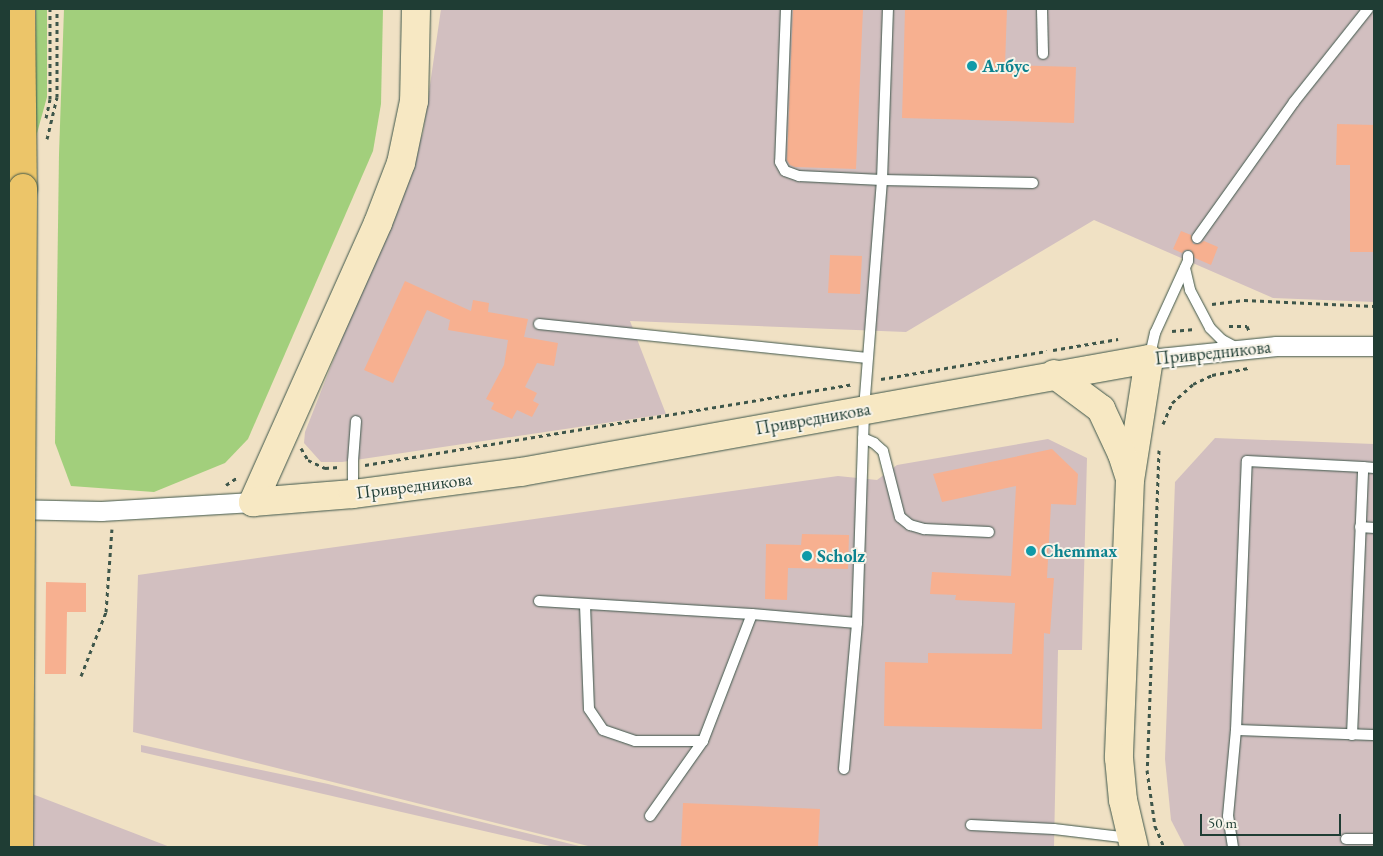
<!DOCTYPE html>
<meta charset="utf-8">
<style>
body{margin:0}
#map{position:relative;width:1383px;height:856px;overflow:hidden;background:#f0e1c4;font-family:"EB Garamond",serif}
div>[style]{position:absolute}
.industrial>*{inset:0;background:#d2bfc0}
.green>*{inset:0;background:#a2cf7c}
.building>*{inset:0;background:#f7b090}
.path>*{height:3px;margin-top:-1.5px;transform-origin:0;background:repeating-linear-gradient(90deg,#3e564a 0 4px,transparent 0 8px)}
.roads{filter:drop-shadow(0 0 1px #3e564a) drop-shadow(0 0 1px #3e564a)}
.lane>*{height:10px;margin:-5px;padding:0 5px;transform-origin:5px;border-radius:5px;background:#fff}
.street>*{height:19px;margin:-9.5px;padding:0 9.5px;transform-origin:9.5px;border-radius:9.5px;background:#fff}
.secondary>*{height:28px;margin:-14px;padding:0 14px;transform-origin:14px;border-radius:14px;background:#f7e8c3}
.primary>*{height:28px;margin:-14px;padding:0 14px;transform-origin:14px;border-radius:14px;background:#ecc569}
.bridges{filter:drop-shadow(0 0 1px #3e564a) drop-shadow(0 0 1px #3e564a)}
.primary-bridge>*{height:28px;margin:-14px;padding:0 14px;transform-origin:14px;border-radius:14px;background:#ecc569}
.dots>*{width:14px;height:14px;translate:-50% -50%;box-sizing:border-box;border:2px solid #f7f3e8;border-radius:50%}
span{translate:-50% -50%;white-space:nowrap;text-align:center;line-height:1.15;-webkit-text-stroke:4px #f7f3e8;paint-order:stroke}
.culture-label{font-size:18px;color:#0d838f;font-weight:700}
.left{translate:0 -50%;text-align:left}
.street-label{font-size:18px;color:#1f3d34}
.frame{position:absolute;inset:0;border:10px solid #1f3d34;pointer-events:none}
.scale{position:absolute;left:1200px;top:814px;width:141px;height:22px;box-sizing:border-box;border:2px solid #1f3d34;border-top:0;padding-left:6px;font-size:15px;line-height:18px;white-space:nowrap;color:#1f3d34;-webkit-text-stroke:4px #f7f3e8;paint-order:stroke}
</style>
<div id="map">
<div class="industrial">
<i style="clip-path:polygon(441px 9px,1374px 9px,1374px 302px,1273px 298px,1094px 220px,906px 332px,630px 321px,666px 414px,342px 462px,321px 462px,304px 443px,305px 432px,423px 133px)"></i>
<i style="clip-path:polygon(1215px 438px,1374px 444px,1374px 847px,1185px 847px,1171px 820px,1165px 759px,1175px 482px)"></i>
<i style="clip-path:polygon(1048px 439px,1087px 458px,1082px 650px,1058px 650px,1054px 847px,592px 847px,133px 732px,138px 575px,838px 476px,877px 480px,897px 465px)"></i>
<i style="clip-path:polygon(141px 745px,328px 784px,583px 847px,554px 847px,141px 752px)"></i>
<i style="clip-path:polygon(9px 785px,118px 827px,170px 847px,9px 847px)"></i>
</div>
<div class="green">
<i style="clip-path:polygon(36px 9px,47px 9px,47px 97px,34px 144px)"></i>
<i style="clip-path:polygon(64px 9px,383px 9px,381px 104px,373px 151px,248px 439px,225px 463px,154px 492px,71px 486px,55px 443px,59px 154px)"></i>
</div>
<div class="building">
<i style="clip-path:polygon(793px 9px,863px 9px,856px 169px,795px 167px,790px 165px,787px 160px)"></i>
<i style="clip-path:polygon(905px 9px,1007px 9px,1005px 65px,1076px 67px,1074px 123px,902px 118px)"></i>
<i style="clip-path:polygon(1337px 124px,1374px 125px,1374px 252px,1350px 252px,1350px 165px,1336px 165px)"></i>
<i style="clip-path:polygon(1181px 231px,1191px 235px,1193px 244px,1199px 244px,1204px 241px,1218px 247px,1211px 265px,1195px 258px,1191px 250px,1185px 250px,1182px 253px,1173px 249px)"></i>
<i style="clip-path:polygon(830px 255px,862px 256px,860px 294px,828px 293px)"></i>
<i style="clip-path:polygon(405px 281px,471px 311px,473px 300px,489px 303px,488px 312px,528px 319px,524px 337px,558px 343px,554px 366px,537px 363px,525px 387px,537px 393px,533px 401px,539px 404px,532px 417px,517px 410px,512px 419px,491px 409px,494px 403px,486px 399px,504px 365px,508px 340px,448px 330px,450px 320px,427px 310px,393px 383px,364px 370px)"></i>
<i style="clip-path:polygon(1052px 449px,1078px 474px,1076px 505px,1051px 504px,1047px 578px,1054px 578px,1050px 634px,1044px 633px,1042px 729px,884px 726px,885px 662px,928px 663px,928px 653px,1012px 654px,1015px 603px,955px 600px,956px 595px,930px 594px,932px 572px,1011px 576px,1016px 486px,942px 502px,933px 474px)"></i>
<i style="clip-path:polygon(802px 534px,849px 535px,848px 569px,788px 568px,787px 600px,765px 599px,766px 544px,801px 545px)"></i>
<i style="clip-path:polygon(46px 582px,86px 583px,86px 612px,67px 612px,66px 674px,45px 674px)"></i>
<i style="clip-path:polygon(683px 803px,820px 809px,818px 847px,681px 847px)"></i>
</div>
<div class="path">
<i style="left:46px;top:118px;width:19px;rotate:-78deg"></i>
<i style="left:50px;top:99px;width:90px;rotate:-90deg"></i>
<i style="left:47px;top:139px;width:43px;rotate:-76.6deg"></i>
<i style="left:57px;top:97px;width:88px;rotate:-90deg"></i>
<i style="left:1212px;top:304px;width:32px;rotate:-7deg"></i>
<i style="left:1244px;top:300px;width:130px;rotate:2.6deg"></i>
<i style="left:1229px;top:326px;width:18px"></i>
<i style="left:1247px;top:326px;width:5px;rotate:68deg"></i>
<i style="left:1172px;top:331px;width:23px;rotate:-5deg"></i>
<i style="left:1053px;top:350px;width:66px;rotate:-9.6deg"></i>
<i style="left:881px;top:379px;width:168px;rotate:-9.6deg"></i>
<i style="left:1163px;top:424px;width:23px;rotate:-67deg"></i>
<i style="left:1172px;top:403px;width:28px;rotate:-42deg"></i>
<i style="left:1193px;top:384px;width:21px;rotate:-25deg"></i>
<i style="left:1212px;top:375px;width:37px;rotate:-11deg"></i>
<i style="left:301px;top:448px;width:14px;rotate:60deg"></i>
<i style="left:308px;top:460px;width:19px;rotate:25deg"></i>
<i style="left:325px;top:468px;width:14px;rotate:-4deg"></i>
<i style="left:1159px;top:450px;width:320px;rotate:92.1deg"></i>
<i style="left:1147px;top:770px;width:57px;rotate:81.9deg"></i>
<i style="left:1155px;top:826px;width:23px;rotate:67deg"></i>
<i style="left:365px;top:465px;width:494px;rotate:-9.4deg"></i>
<i style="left:226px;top:485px;width:14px;rotate:-34deg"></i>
<i style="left:81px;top:676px;width:69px;rotate:-68.7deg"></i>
<i style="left:106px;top:612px;width:83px;rotate:-85.9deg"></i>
</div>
<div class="roads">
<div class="lane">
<i style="left:786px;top:9px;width:153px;rotate:92.2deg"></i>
<i style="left:780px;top:162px;width:10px;rotate:61deg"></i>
<i style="left:785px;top:171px;width:15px;rotate:20deg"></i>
<i style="left:799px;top:176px;width:83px;rotate:2.8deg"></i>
<i style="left:882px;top:180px;width:151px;rotate:1.1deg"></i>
<i style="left:1042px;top:9px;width:45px;rotate:88.7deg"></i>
<i style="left:1197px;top:238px;width:167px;rotate:-54.5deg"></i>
<i style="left:1294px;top:102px;width:119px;rotate:-51.5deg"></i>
<i style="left:1185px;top:268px;width:23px;rotate:77deg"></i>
<i style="left:1190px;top:290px;width:43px;rotate:62.2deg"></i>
<i style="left:1210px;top:328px;width:17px;rotate:45deg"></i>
<i style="left:1222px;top:340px;width:17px;rotate:28deg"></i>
<i style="left:539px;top:324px;width:330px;rotate:5.9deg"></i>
<i style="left:1149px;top:359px;width:27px;rotate:-77deg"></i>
<i style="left:1155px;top:333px;width:79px;rotate:-65.4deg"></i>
<i style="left:1188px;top:261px;width:5px;rotate:-90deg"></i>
<i style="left:863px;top:438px;width:12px;rotate:24deg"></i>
<i style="left:874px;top:443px;width:12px;rotate:42deg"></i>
<i style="left:883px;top:451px;width:68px;rotate:75.6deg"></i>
<i style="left:900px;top:517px;width:13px;rotate:39deg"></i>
<i style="left:910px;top:525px;width:15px;rotate:16deg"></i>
<i style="left:924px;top:529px;width:65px;rotate:2.6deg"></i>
<i style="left:353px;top:493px;width:32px;rotate:-90deg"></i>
<i style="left:353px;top:461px;width:40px;rotate:-85.7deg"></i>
<i style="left:1360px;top:527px;width:14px;rotate:4deg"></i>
<i style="left:539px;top:601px;width:213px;rotate:3.5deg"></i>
<i style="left:752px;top:614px;width:105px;rotate:4.9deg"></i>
<i style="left:585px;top:605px;width:104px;rotate:87.8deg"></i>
<i style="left:589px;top:709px;width:25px;rotate:56deg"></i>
<i style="left:603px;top:730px;width:34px;rotate:19deg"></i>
<i style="left:635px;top:741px;width:68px"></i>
<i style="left:1236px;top:730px;width:138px;rotate:2.1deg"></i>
<i style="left:1352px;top:735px;width:268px;rotate:-87.6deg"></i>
<i style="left:1363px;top:467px;width:11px;rotate:5deg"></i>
<i style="left:844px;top:769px;width:147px;rotate:-84.9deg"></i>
<i style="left:857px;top:623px;width:214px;rotate:-88.1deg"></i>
<i style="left:864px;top:409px;width:230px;rotate:-85.5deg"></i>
<i style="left:882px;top:180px;width:171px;rotate:-88deg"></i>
<i style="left:650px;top:816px;width:92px;rotate:-54.8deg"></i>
<i style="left:703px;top:741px;width:136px;rotate:-68.9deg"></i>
<i style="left:971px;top:825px;width:83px;rotate:2.8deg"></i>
<i style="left:1054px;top:829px;width:76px;rotate:6.8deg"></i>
<i style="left:1346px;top:839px;width:28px"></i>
<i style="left:1233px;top:847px;width:31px;rotate:-99deg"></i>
<i style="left:1228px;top:816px;width:86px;rotate:-84.7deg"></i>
<i style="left:1236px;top:730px;width:269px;rotate:-87.7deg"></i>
<i style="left:1247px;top:461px;width:116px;rotate:3deg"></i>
</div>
<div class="street">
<i style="left:1149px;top:359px;width:128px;rotate:-5.8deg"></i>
<i style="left:1276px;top:346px;width:98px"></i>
<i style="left:10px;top:509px;width:91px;rotate:1.3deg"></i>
<i style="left:101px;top:511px;width:152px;rotate:-3.4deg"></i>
</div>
<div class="secondary">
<i style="left:416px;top:9px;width:92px;rotate:91.2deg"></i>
<i style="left:414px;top:101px;width:63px;rotate:101.8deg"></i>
<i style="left:401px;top:163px;width:64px;rotate:111deg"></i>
<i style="left:378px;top:223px;width:306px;rotate:114.1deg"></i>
<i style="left:253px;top:502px;width:100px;rotate:-4.6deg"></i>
<i style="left:353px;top:494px;width:169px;rotate:-7.5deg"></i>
<i style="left:521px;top:472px;width:638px;rotate:-10.2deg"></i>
<i style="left:1149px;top:359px;width:122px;rotate:98.9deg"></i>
<i style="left:1130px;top:480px;width:278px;rotate:92.3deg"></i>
<i style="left:1119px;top:758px;width:42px;rotate:84.6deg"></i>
<i style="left:1123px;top:800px;width:48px;rotate:76.8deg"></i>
<i style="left:1054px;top:374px;width:59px;rotate:36.7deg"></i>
<i style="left:1101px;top:409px;width:50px;rotate:65deg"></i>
<i style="left:1122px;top:454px;width:23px;rotate:72deg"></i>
</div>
<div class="primary">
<i style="left:21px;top:9px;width:179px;rotate:89.4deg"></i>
</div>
</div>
<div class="bridges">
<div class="primary-bridge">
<i style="left:19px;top:847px;width:659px;rotate:-89.65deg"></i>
</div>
</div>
<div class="dots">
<i style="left:972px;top:66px;background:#0f9aa8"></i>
<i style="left:1031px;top:551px;background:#0f9aa8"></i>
<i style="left:807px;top:556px;background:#0f9aa8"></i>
</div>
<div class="culture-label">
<span class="left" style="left:982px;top:66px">Албус</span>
<span class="left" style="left:1041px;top:551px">Chemmax</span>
<span class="left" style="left:817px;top:556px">Scholz</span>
</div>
<div class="street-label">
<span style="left:1213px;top:353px;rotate:-6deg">Привредникова</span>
<span style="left:813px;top:419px;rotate:-10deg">Привредникова</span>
<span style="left:414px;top:486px;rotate:-7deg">Привредникова</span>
</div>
<div class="frame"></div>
<div class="scale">50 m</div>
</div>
